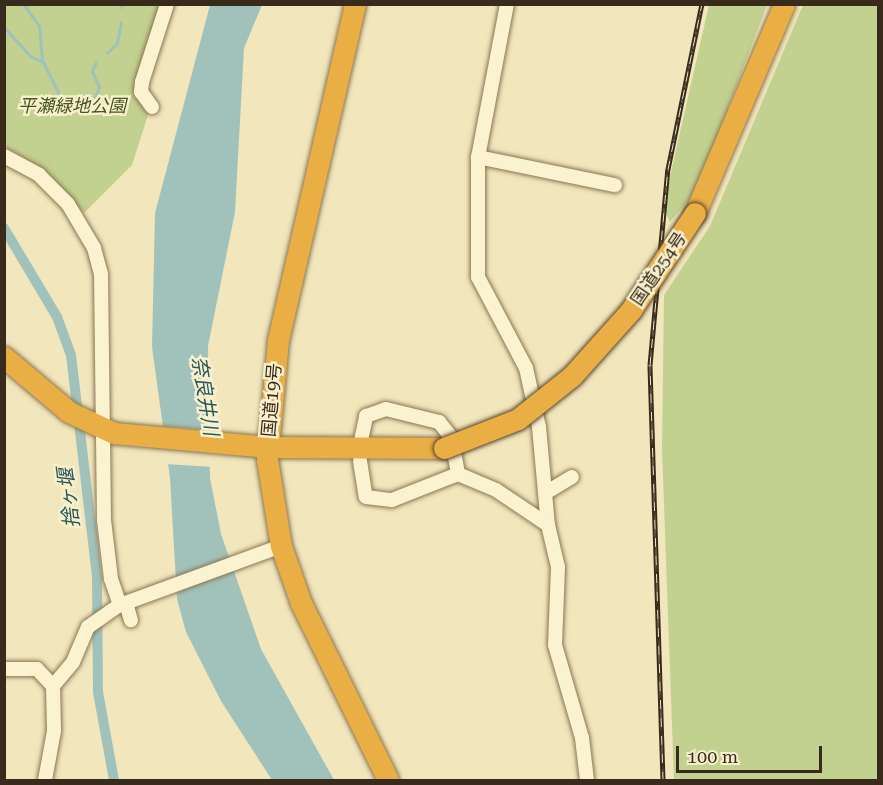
<!DOCTYPE html>
<meta charset="utf-8">
<style>
body{margin:0}
#map{position:relative;width:883px;height:785px;overflow:hidden;background:#f1e6bc;font-family:"Roboto Serif","Noto Sans JP",serif}
div>[style]{position:absolute}
.green>*{inset:0;background:#c2d090}
.water>*{inset:0;background:#a1c2bb}
.pier>*{inset:0;background:#f1e6bc}
.stream>*{height:3px;margin:-1.5px;padding:0 1.5px;transform-origin:1.5px;border-radius:1.5px;background:#a1c2bb}
.canal>*{height:10px;margin:-5px;padding:0 5px;transform-origin:5px;border-radius:5px;background:#a1c2bb}
.roads{filter:drop-shadow(0 0 2px #8a7654) drop-shadow(0 0 2px #8a7654)}
.minor>*{height:14px;margin:-7px;padding:0 7px;transform-origin:7px;border-radius:7px;background:#fbf2d0}
.highway>*{height:21px;margin:-10.5px;padding:0 10.5px;transform-origin:10.5px;border-radius:10.5px;background:#e9af45}
.rail>*{height:5px;margin-top:-2.5px;transform-origin:0;background:repeating-linear-gradient(90deg,#f8efcd 0 9px,#382b1b 0 18px);box-sizing:border-box;border-block:2px solid #382b1b}
.bridges{filter:drop-shadow(0 0 2px #57432a) drop-shadow(0 0 2px #57432a)}
.highway-bridge>*{height:21px;margin:-10.5px;padding:0 10.5px;transform-origin:10.5px;border-radius:10.5px;background:#e9af45}
span{translate:-50% -50%;white-space:nowrap;text-align:center;line-height:1.15;-webkit-text-stroke:5px #f8efcd;paint-order:stroke}
.park-label{font-size:18px;color:#43561f;font-style:italic}
.street-label{font-size:18px;color:#382b1b}
.water-label{font-size:20px;color:#285859;font-style:italic}
.frame{position:absolute;inset:0;border:6px solid #382b1b;pointer-events:none}
.scale{position:absolute;left:676px;top:746px;width:146px;height:27px;box-sizing:border-box;border:3px solid #382b1b;border-top:0;padding-left:8px;font-size:18px;line-height:21px;white-space:nowrap;color:#382b1b;-webkit-text-stroke:4px #f8efcd;paint-order:stroke}
</style>
<div id="map">
<div class="green">
<i style="clip-path:polygon(4px 5px,165px 5px,148px 54px,148px 115px,132px 165px,84px 213px,45px 170px,5px 147px)"></i>
<i style="clip-path:polygon(709px 5px,767px 5px,696px 191px,670px 222px,663px 207px)"></i>
<i style="clip-path:polygon(803px 5px,878px 5px,878px 780px,674px 780px,662px 449px,664px 295px,710px 226px)"></i>
</div>
<div class="water">
<i style="clip-path:polygon(210px 5px,262px 5px,244px 48px,235px 212px,208px 346px,210px 478px,221px 534px,261px 649px,334px 780px,272px 780px,221px 701px,186px 632px,177px 599px,170px 478px,152px 347px,155px 213px)"></i>
</div>
<div class="pier">
<i style="clip-path:polygon(160px 426px,213px 430px,213px 467px,165px 464px)"></i>
</div>
<div class="stream">
<i style="left:24px;top:5px;width:26px;rotate:54deg"></i>
<i style="left:39px;top:26px;width:34px;rotate:85deg"></i>
<i style="left:42px;top:60px;width:51px;rotate:63.4deg"></i>
<i style="left:65px;top:106px;width:21px;rotate:5deg"></i>
<i style="left:86px;top:108px;width:12px;rotate:-48deg"></i>
<i style="left:94px;top:99px;width:13px;rotate:-67deg"></i>
<i style="left:99px;top:87px;width:17px;rotate:-114deg"></i>
<i style="left:92px;top:71px;width:10px;rotate:-66deg"></i>
<i style="left:121px;top:7px;width:3px;rotate:-72deg"></i>
<i style="left:4px;top:27px;width:39px;rotate:48deg"></i>
<i style="left:30px;top:56px;width:14px;rotate:25deg"></i>
<i style="left:107px;top:53px;width:14px;rotate:-45deg"></i>
<i style="left:117px;top:43px;width:21px;rotate:-79deg"></i>
</div>
<div class="canal">
<i style="left:4px;top:228px;width:104px;rotate:59.2deg"></i>
<i style="left:57px;top:317px;width:40px;rotate:69.8deg"></i>
<i style="left:71px;top:355px;width:224px;rotate:83.3deg"></i>
<i style="left:97px;top:577px;width:115px;rotate:89.5deg"></i>
<i style="left:98px;top:692px;width:89px;rotate:79.7deg"></i>
</div>
<div class="roads">
<div class="minor">
<i style="left:507px;top:4px;width:156px;rotate:100.7deg"></i>
<i style="left:478px;top:157px;width:120px;rotate:90deg"></i>
<i style="left:478px;top:277px;width:103px;rotate:62.2deg"></i>
<i style="left:526px;top:368px;width:60px;rotate:77.6deg"></i>
<i style="left:539px;top:427px;width:98px;rotate:84.8deg"></i>
<i style="left:548px;top:525px;width:43px;rotate:76.6deg"></i>
<i style="left:558px;top:567px;width:78px;rotate:92.2deg"></i>
<i style="left:555px;top:645px;width:97px;rotate:73.8deg"></i>
<i style="left:582px;top:738px;width:42px;rotate:83.2deg"></i>
<i style="left:152px;top:107px;width:19px;rotate:-126deg"></i>
<i style="left:141px;top:92px;width:10px;rotate:-84deg"></i>
<i style="left:142px;top:82px;width:82px;rotate:-72.2deg"></i>
<i style="left:4px;top:156px;width:40px;rotate:28deg"></i>
<i style="left:39px;top:175px;width:41px;rotate:45deg"></i>
<i style="left:68px;top:204px;width:51px;rotate:59.4deg"></i>
<i style="left:94px;top:248px;width:27px;rotate:75deg"></i>
<i style="left:101px;top:274px;width:246px;rotate:89.3deg"></i>
<i style="left:104px;top:520px;width:59px;rotate:83.2deg"></i>
<i style="left:111px;top:579px;width:28px;rotate:71deg"></i>
<i style="left:478px;top:157px;width:140px;rotate:11.6deg"></i>
<i style="left:359px;top:450px;width:35px;rotate:-78deg"></i>
<i style="left:366px;top:416px;width:21px;rotate:-19deg"></i>
<i style="left:386px;top:409px;width:55px;rotate:13.8deg"></i>
<i style="left:439px;top:422px;width:19px;rotate:51deg"></i>
<i style="left:451px;top:437px;width:38px;rotate:79deg"></i>
<i style="left:360px;top:461px;width:36px;rotate:81deg"></i>
<i style="left:366px;top:497px;width:26px;rotate:7deg"></i>
<i style="left:392px;top:500px;width:71px;rotate:-21.5deg"></i>
<i style="left:458px;top:474px;width:41px;rotate:22.8deg"></i>
<i style="left:496px;top:490px;width:63px;rotate:33.9deg"></i>
<i style="left:547px;top:492px;width:29px;rotate:-31deg"></i>
<i style="left:126px;top:603px;width:18px;rotate:74deg"></i>
<i style="left:4px;top:669px;width:33px"></i>
<i style="left:37px;top:669px;width:23px;rotate:47deg"></i>
<i style="left:53px;top:686px;width:45px;rotate:88.7deg"></i>
<i style="left:54px;top:731px;width:50px;rotate:100.4deg"></i>
<i style="left:53px;top:686px;width:31px;rotate:-50deg"></i>
<i style="left:73px;top:662px;width:38px;rotate:-67deg"></i>
<i style="left:88px;top:627px;width:39px;rotate:-35deg"></i>
<i style="left:120px;top:605px;width:171px;rotate:-20.1deg"></i>
</div>
<div class="highway">
<i style="left:355px;top:4px;width:345px;rotate:102.9deg"></i>
<i style="left:278px;top:340px;width:120px;rotate:95.3deg"></i>
<i style="left:267px;top:459px;width:88px;rotate:80.9deg"></i>
<i style="left:281px;top:546px;width:60px;rotate:70.7deg"></i>
<i style="left:301px;top:603px;width:197px;rotate:63.8deg"></i>
<i style="left:695px;top:213px;width:227px;rotate:-66.9deg"></i>
<i style="left:4px;top:357px;width:85px;rotate:40.2deg"></i>
<i style="left:69px;top:412px;width:50px;rotate:25deg"></i>
<i style="left:114px;top:433px;width:155px;rotate:5.2deg"></i>
<i style="left:268px;top:447px;width:176px;rotate:0.3deg"></i>
</div>
</div>
<div class="rail">
<i style="left:663px;top:780px;width:415px;rotate:-91.8deg"></i>
<i style="left:650px;top:365px;width:197px;rotate:-84.8deg"></i>
<i style="left:668px;top:169px;width:168px;rotate:-78.4deg"></i>
</div>
<div class="bridges">
<div class="highway-bridge">
<i style="left:444px;top:448px;width:79px;rotate:-21.4deg"></i>
<i style="left:518px;top:419px;width:69px;rotate:-38.5deg"></i>
<i style="left:572px;top:376px;width:89px;rotate:-48.2deg"></i>
<i style="left:631px;top:310px;width:116px;rotate:-56.6deg"></i>
</div>
</div>
<div class="park-label">
<span style="left:72px;top:106px">平瀬緑地公園</span>
</div>
<div class="street-label">
<span style="left:659px;top:269px;rotate:-56deg">国道254号</span>
<span style="left:272px;top:400px;rotate:-85deg">国道19号</span>
</div>
<div class="water-label">
<span style="left:205px;top:396px;rotate:81deg">奈良井川</span>
<span style="left:69px;top:498px;rotate:-97deg">捨ヶ堰</span>
</div>
<div class="frame"></div>
<div class="scale">100 m</div>
</div>
